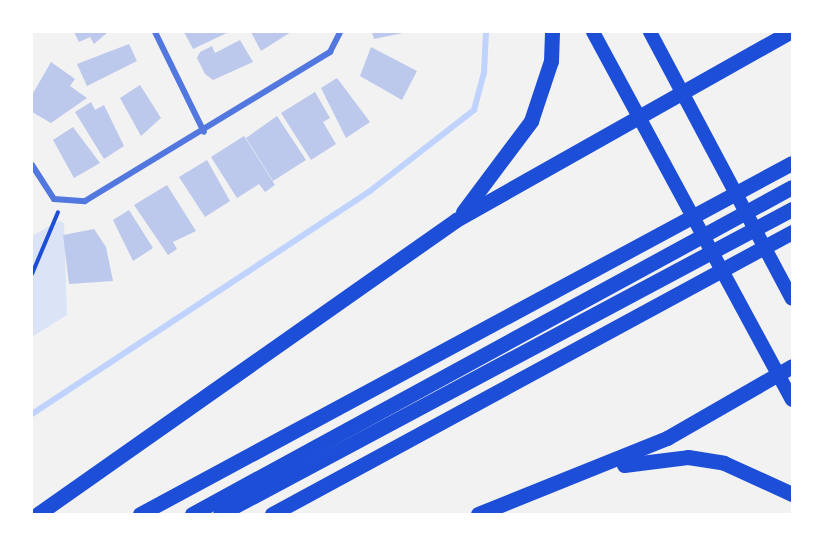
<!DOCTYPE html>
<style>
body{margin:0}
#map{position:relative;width:824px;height:546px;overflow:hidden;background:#f2f2f2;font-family:"Archivo Narrow",sans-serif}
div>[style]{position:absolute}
.green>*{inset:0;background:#dbe4f7}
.stream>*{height:6px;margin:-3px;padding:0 3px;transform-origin:3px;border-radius:3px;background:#bfd3fe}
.building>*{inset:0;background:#bdc9ec}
.path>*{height:4px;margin:-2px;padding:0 2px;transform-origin:2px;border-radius:2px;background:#1d4ed8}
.minor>*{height:6px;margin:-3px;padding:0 3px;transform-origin:3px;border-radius:3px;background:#5277de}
.primary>*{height:14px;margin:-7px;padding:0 7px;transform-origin:7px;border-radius:7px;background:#1d4ed8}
.motorway>*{height:15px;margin:-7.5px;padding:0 7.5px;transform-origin:7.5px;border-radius:7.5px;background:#1d4ed8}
span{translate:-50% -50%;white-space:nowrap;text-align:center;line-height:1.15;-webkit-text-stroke:5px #fff;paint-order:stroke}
.frame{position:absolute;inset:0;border:33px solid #fff;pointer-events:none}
</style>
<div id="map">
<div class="green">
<i style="clip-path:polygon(59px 221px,64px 223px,67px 315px,32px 337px,32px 236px)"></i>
</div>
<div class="stream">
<i style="left:32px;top:414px;width:405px;rotate:-33.4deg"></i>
<i style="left:370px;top:191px;width:132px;rotate:-37.9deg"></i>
<i style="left:474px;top:110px;width:38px;rotate:-75deg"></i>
<i style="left:484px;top:73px;width:41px;rotate:-87.2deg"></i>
</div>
<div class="building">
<i style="clip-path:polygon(74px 32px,108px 32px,94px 44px,90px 37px,79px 42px)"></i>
<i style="clip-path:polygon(184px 32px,229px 32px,193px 49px)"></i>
<i style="clip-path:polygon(251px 32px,291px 32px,261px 51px)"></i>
<i style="clip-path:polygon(372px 32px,403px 32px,403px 33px,374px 39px)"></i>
<i style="clip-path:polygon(240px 40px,253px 62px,213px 80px,205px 74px,197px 58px,200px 52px,212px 46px,215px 53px)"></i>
<i style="clip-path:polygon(129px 44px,137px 61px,87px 86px,77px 64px)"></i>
<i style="clip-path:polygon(371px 47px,417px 71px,402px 100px,360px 76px)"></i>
<i style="clip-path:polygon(51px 62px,75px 79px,70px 86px,87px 98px,51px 123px,32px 112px,32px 95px)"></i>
<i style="clip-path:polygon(337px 78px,370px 122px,346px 138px,321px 88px)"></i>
<i style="clip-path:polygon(140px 85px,161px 118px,141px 136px,120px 98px)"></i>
<i style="clip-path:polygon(315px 92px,330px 118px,323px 122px,336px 144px,311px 160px,281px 113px)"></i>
<i style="clip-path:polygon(91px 102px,95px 110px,104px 105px,124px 146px,104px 159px,75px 112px)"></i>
<i style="clip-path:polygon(277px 116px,306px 160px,273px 181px,246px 138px)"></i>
<i style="clip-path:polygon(73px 127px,100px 163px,74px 178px,53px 140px)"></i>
<i style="clip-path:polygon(244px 136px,275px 185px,265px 192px,259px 184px,237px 198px,211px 157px)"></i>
<i style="clip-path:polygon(207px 160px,230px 201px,205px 217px,179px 177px)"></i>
<i style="clip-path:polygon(167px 185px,196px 231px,173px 242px,177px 249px,168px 255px,134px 205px)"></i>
<i style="clip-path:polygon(129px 210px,153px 248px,133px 261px,113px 220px)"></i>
<i style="clip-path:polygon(94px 229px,106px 247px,113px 281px,69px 284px,63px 235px)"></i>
</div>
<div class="path">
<i style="left:32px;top:274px;width:67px;rotate:-67.2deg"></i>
</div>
<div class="minor">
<i style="left:155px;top:32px;width:111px;rotate:63.9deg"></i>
<i style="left:32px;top:165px;width:40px;rotate:57.1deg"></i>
<i style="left:54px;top:199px;width:31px;rotate:4deg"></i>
<i style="left:85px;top:201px;width:287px;rotate:-31.3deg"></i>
<i style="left:330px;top:52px;width:22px;rotate:-63deg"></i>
</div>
<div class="primary">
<i style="left:593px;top:32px;width:418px;rotate:61.6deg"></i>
<i style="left:650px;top:32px;width:302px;rotate:62deg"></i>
</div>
<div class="motorway">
<i style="left:463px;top:212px;width:114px;rotate:-53.2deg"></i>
<i style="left:531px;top:121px;width:63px;rotate:-71.6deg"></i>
<i style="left:551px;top:61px;width:29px;rotate:-88deg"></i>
<i style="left:624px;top:465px;width:64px;rotate:-7.1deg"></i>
<i style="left:688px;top:457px;width:36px;rotate:9deg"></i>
<i style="left:724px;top:463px;width:75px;rotate:24.5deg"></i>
<i style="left:38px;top:514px;width:511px;rotate:-35.12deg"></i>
<i style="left:456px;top:220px;width:382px;rotate:-29.4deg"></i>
<i style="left:140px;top:514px;width:740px;rotate:-28.3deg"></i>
<i style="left:192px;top:514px;width:683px;rotate:-28.59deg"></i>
<i style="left:220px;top:514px;width:648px;rotate:-28.07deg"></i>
<i style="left:272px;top:514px;width:592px;rotate:-28.47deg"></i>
<i style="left:478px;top:514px;width:204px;rotate:-21.9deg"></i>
<i style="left:667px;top:438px;width:144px;rotate:-29.9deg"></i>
</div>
<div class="frame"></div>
</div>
